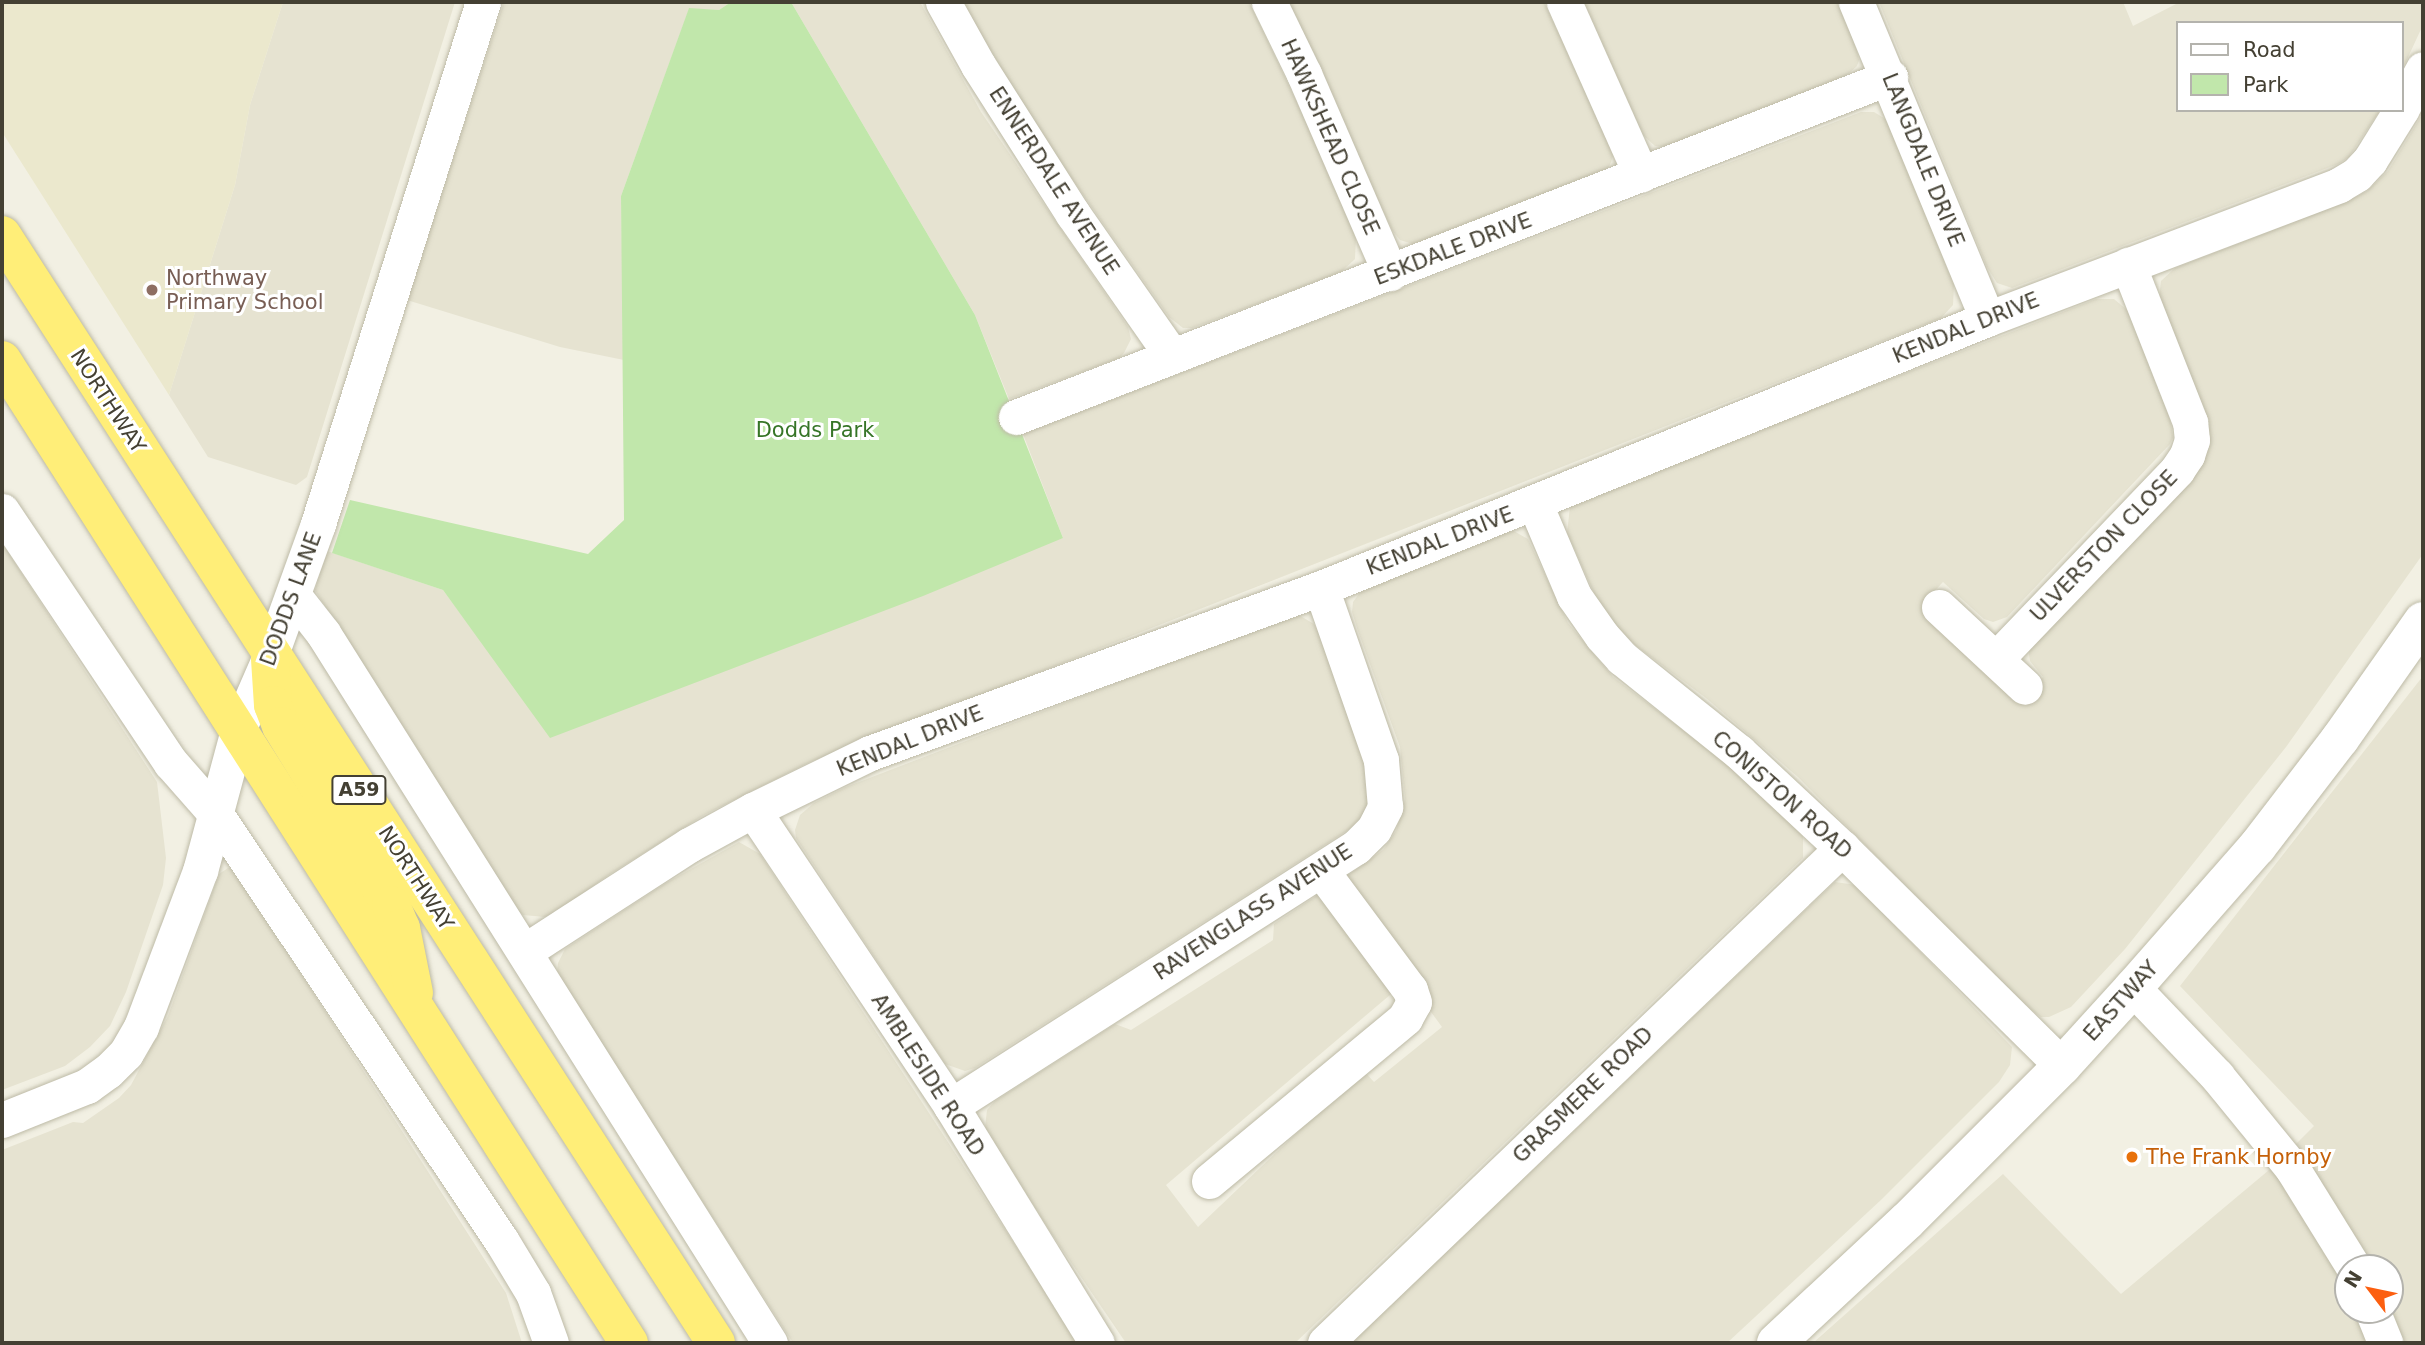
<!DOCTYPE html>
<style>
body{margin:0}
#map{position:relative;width:2425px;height:1345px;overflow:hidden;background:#f2f0e3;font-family:"DejaVu Sans",sans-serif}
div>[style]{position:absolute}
.residential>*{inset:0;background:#e6e3d1}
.education>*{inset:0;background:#ebe8cd}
.green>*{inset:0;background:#c1e7ab}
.roads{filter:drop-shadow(0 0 2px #bdbaa6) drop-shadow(0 0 2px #bdbaa6)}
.minor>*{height:35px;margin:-17.5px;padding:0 17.5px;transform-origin:17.5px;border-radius:17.5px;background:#fff}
.tertiary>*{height:38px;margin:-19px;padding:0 19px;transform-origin:19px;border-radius:19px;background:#fff}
.trunk>*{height:38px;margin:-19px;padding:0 19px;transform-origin:19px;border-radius:19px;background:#ffee78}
.dots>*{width:19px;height:19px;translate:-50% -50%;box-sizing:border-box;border:4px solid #fff;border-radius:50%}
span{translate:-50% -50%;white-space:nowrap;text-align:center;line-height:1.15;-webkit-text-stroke:6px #fff;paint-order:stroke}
.shield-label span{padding:2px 5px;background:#fff;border:2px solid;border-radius:5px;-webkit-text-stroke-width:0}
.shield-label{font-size:19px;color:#444033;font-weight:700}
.street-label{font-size:21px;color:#444033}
.education-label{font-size:21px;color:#785e54}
.left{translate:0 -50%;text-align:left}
.park-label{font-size:21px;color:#367527}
.food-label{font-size:21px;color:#c56008}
.frame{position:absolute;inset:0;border:4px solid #444033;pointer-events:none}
.legend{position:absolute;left:2176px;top:21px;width:228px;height:91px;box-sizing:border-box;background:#fff;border:2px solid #b4b3ad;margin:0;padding:9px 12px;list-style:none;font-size:21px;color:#444033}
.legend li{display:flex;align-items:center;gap:14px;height:35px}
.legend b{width:35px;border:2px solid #b4b3ad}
.north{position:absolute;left:2334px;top:1254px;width:70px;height:70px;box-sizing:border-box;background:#fff;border:2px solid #b4b3ad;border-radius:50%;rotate:302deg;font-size:19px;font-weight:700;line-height:28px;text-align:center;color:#444033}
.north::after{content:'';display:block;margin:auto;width:24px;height:32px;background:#fc5f10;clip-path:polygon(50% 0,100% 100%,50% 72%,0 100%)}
</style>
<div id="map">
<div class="residential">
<i style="clip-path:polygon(283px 2px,455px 2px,307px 477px,296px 485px,208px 457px,169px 395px,235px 185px,250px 105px)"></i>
<i style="clip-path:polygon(504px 2px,731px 2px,719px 10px,689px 9px,621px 196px,624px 360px,560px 347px,407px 300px)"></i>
<i style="clip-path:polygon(791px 2px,920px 2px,981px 112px,1128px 327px,1131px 339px,1124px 353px,1119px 358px,1009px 399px,975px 315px)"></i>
<i style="clip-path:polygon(962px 2px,1249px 2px,1330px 172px,1356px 237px,1355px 259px,1341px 272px,1192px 328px,1183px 328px,1169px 317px,1037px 129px)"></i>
<i style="clip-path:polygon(1286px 2px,1544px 2px,1605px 135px,1613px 156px,1611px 162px,1608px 169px,1416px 245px,1400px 240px,1392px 230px)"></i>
<i style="clip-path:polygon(1584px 2px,1837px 2px,1855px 43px,1859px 60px,1857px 66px,1845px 77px,1664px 147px,1655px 146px,1643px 135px)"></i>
<i style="clip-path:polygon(1879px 2px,2123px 2px,2133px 26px,2180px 2px,2423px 2px,2423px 25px,2402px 70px,2402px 23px,2178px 23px,2178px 110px,2380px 110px,2349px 157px,2338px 164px,2012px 288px,1997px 283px,1987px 267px)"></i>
<i style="clip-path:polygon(1861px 112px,1874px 112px,1887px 120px,1954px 285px,1953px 305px,1941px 318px,810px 762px,704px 815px,607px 876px,559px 911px,545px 917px,523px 915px,511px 905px,315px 590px,327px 551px,443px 590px,480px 640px,1063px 538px,1023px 434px)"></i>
<i style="clip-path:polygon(2423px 113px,2423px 554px,2286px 747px,2125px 949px,2071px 1007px,2049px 1017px,2041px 1017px,2025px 1006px,1798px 777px,1706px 698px,1635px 645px,1616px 626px,1599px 604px,1567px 533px,1570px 507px,1575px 502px,2096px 299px,2114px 299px,2127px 310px,2170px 418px,2173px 437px,2170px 444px,2007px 617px,1993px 622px,1984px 619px,1943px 582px,1927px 599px,2020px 700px,2043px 677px,2030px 661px,2028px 648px,2207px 432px,2206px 413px,2159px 299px,2161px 281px,2175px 268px,2348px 201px,2367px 191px,2388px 171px)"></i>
<i style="clip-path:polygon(1503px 530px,1512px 530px,1528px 539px,1568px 623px,1613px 677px,1720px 758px,1796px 827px,1803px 836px,1803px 858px,1295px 1343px,1126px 1343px,1049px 1230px,985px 1128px,987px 1110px,995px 1101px,1115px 1024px,1131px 1030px,1273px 940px,1274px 924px,1325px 890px,1397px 989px,1166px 1185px,1198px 1227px,1363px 1070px,1374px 1082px,1442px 1027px,1337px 883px,1383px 850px,1396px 831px,1405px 799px,1400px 747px,1358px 631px,1352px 612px,1353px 602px,1367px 583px)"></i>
<i style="clip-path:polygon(2px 543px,157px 782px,166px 858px,163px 885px,154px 911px,126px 992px,110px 1026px,90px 1047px,65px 1066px,2px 1090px)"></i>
<i style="clip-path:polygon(1297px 614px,1314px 624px,1321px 637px,1363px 757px,1369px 792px,1367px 809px,1356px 825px,975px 1068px,965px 1071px,945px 1064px,796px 838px,795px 830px,800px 815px,814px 803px,846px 787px)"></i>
<i style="clip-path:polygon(evenodd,2423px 676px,2423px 1343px,1813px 1343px,2003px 1174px,2121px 1294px,2275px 1165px,2314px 1126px,2180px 986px,2423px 676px,2348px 1268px,2390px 1268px,2390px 1310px,2348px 1310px,2348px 1268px)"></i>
<i style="clip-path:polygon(739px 842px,760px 854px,1079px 1343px,793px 1343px,557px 974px,558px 963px,565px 949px,666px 883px)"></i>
<i style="clip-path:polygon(228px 868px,233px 868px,506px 1293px,522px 1343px,2px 1343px,2px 1150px,73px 1122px,83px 1123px,119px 1098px,131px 1085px,168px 1016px,215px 885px,219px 874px)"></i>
<i style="clip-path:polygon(1835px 882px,1856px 885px,2012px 1047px,2010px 1065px,1999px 1082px,1882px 1199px,1727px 1343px,1351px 1343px)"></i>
</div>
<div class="education">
<i style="clip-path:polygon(2px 2px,283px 2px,250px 105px,235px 185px,169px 395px,2px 132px)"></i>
</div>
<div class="green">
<i style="clip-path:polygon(731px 2px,791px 2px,975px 315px,1063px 538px,923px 596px,550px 738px,443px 590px,332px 553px,350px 500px,588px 554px,624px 520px,621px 196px,689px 8px,719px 10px)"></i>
</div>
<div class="roads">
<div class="minor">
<i style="left:943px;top:2px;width:72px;rotate:60.9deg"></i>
<i style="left:978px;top:65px;width:177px;rotate:57.5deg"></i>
<i style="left:1073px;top:214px;width:173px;rotate:55.1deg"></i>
<i style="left:1269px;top:2px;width:80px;rotate:64.1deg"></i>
<i style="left:1304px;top:74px;width:217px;rotate:66.6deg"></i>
<i style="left:1564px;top:2px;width:189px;rotate:66deg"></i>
<i style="left:1856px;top:2px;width:343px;rotate:67.5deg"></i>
<i style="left:2402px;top:108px;width:44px;rotate:-61.7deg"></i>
<i style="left:1016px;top:417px;width:938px;rotate:-21.26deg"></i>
<i style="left:1535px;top:504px;width:100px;rotate:67deg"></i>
<i style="left:1574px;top:596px;width:49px;rotate:55deg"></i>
<i style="left:1602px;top:636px;width:30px;rotate:48deg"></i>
<i style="left:1622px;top:658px;width:150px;rotate:38.8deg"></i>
<i style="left:1739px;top:752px;width:141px;rotate:43deg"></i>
<i style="left:1842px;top:848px;width:310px;rotate:44.7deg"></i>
<i style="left:2px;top:511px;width:303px;rotate:56.2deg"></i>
<i style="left:171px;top:763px;width:67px;rotate:48.7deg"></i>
<i style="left:215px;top:813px;width:514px;rotate:56.19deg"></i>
<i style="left:501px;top:1240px;width:62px;rotate:58.9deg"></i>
<i style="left:533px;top:1293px;width:53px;rotate:70.2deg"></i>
<i style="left:294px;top:596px;width:47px;rotate:51.9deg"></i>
<i style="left:323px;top:633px;width:839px;rotate:57.81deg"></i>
<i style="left:1939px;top:607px;width:117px;rotate:42.9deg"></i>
<i style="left:1996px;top:659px;width:262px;rotate:-46.2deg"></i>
<i style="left:2177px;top:470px;width:18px;rotate:-56deg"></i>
<i style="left:2187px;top:455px;width:16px;rotate:-72deg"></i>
<i style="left:2192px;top:440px;width:18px;rotate:-96deg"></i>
<i style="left:2190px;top:422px;width:169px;rotate:-111.5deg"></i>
<i style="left:753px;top:810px;width:356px;rotate:56.2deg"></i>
<i style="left:951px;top:1106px;width:278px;rotate:58.4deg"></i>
<i style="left:525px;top:951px;width:195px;rotate:-32.9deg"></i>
<i style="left:689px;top:845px;width:73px;rotate:-28.7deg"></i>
<i style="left:753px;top:810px;width:130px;rotate:-26deg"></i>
<i style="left:870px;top:753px;width:480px;rotate:-20.1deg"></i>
<i style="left:1321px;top:588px;width:718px;rotate:-21.99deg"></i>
<i style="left:1987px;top:319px;width:377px;rotate:-20.8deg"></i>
<i style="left:2339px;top:185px;width:21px;rotate:-31deg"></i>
<i style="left:2357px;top:174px;width:19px;rotate:-47deg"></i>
<i style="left:2370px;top:160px;width:59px;rotate:-58.2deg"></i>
<i style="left:2133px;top:988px;width:122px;rotate:46.3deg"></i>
<i style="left:2217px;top:1076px;width:119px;rotate:50.8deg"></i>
<i style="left:2292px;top:1168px;width:118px;rotate:58.2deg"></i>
<i style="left:951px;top:1106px;width:481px;rotate:-32.6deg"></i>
<i style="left:1356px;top:847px;width:25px;rotate:-45deg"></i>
<i style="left:1374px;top:829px;width:25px;rotate:-63deg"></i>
<i style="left:1385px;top:807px;width:47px;rotate:-94.9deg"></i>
<i style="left:1381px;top:760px;width:182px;rotate:-109.2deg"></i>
<i style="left:2px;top:1120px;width:92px;rotate:-21.8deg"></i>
<i style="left:87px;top:1086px;width:26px;rotate:-36deg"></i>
<i style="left:108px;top:1071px;width:25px;rotate:-45deg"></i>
<i style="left:126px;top:1053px;width:30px;rotate:-60deg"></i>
<i style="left:141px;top:1027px;width:167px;rotate:-69.3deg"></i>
<i style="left:200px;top:871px;width:146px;rotate:-74.9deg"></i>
<i style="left:238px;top:730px;width:83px;rotate:-66.5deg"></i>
<i style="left:271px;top:654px;width:138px;rotate:-70.1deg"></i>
<i style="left:318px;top:524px;width:547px;rotate:-72.46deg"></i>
<i style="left:1209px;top:1181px;width:255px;rotate:-39.7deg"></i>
<i style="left:1405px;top:1018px;width:18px;rotate:-61deg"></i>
<i style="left:1414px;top:1002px;width:13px;rotate:-108deg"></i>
<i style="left:1410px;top:990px;width:149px;rotate:-126.6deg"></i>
<i style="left:2372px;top:1310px;width:35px;rotate:68deg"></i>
<i style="left:1325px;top:1343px;width:716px;rotate:-43.75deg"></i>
</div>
<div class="tertiary">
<i style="left:1776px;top:1343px;width:180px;rotate:-43deg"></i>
<i style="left:1908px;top:1220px;width:218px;rotate:-45deg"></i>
<i style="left:2062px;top:1066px;width:105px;rotate:-47.7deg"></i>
<i style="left:2133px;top:988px;width:188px;rotate:-48.7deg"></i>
<i style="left:2257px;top:847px;width:136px;rotate:-52.5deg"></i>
<i style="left:2340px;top:739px;width:144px;rotate:-54.9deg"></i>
</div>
<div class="trunk">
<i style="left:2px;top:235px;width:1318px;rotate:57.2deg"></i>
<i style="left:2px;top:360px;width:1166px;rotate:57.47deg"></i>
<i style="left:270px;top:659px;width:46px;rotate:86.3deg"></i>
<i style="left:273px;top:705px;width:22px;rotate:69deg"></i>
<i style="left:281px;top:726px;width:210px;rotate:58.4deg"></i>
<i style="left:391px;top:905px;width:25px;rotate:67deg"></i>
<i style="left:401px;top:928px;width:66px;rotate:78.7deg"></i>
</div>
</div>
<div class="dots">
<i style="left:152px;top:290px;background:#8d6e63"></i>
<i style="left:2132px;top:1157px;background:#e8710a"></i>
</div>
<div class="shield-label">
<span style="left:359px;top:790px">A59</span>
</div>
<div class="street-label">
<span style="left:1330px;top:137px;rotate:66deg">HAWKSHEAD CLOSE</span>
<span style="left:1923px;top:160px;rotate:68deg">LANGDALE DRIVE</span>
<span style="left:1054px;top:181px;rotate:57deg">ENNERDALE AVENUE</span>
<span style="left:1453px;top:249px;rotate:-21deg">ESKDALE DRIVE</span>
<span style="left:1966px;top:328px;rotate:-22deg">KENDAL DRIVE</span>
<span style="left:108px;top:401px;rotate:57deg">NORTHWAY</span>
<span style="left:1440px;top:541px;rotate:-21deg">KENDAL DRIVE</span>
<span style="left:2104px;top:546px;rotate:-46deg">ULVERSTON CLOSE</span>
<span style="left:291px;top:599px;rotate:-70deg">DODDS LANE</span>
<span style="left:910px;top:741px;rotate:-22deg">KENDAL DRIVE</span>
<span style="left:1782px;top:795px;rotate:42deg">CONISTON ROAD</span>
<span style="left:416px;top:878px;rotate:57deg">NORTHWAY</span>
<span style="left:1253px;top:912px;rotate:-33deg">RAVENGLASS AVENUE</span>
<span style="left:2121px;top:1001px;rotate:-48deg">EASTWAY</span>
<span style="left:928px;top:1075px;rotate:57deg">AMBLESIDE ROAD</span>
<span style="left:1583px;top:1095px;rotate:-44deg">GRASMERE ROAD</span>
</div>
<div class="education-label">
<span class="left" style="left:166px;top:290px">Northway<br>Primary School</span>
</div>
<div class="park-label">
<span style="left:815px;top:430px">Dodds Park</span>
</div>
<div class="food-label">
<span class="left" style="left:2146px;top:1157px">The Frank Hornby</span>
</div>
<div class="frame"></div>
<ul class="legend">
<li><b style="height:9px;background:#fff"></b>Road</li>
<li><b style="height:19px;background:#c1e7ab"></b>Park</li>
</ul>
<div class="north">N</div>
</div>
